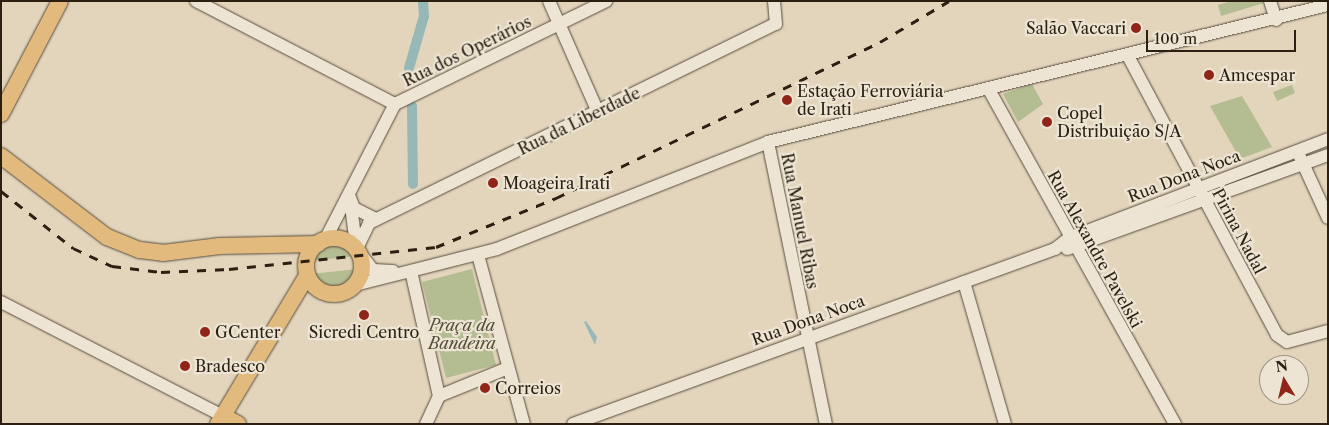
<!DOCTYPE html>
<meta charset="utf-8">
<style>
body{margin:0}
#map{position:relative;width:1329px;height:425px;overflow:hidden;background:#e3d5bc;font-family:"Libre Caslon Text",serif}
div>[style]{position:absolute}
.green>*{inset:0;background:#b4bd91}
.water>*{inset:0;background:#96b8b6}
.canal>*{height:10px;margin:-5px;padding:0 5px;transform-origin:5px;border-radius:5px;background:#96b8b6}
.roads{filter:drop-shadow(0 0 1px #584c3c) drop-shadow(0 0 1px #584c3c)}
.minor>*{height:12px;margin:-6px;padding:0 6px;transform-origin:6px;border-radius:6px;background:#ede4d3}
.major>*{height:16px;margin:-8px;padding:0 8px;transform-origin:8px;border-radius:8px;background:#e2ba7e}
.major>.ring{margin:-8px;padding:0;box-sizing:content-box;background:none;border:16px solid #e2ba7e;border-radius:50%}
.rail>*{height:3px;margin-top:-1.5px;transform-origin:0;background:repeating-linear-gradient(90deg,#2a1f11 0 9px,transparent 0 18px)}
.dots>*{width:14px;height:14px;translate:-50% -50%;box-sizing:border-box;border:2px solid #ede4d3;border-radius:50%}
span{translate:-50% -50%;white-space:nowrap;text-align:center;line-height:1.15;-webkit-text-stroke:4.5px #ede4d3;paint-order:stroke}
.poi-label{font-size:16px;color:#2a1f11}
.right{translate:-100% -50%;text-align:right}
.left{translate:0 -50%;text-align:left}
.street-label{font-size:16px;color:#2a1f11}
.park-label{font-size:16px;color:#534e37;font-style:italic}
.frame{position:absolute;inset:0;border:2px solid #2a1f11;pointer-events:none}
.north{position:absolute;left:1259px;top:355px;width:50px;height:50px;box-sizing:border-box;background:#ede4d3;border:1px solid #9f9585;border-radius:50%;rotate:351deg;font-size:14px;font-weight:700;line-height:20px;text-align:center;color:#2a1f11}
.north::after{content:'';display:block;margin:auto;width:18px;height:22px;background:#8f2418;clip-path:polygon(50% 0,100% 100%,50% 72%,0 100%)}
.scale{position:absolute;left:1146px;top:30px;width:150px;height:22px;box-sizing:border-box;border:2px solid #2a1f11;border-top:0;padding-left:6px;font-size:15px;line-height:18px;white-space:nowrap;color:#2a1f11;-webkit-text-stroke:4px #ede4d3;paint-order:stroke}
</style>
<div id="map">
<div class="green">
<i style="clip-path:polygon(1232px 1px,1263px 1px,1264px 3px,1221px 16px,1218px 5px)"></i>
<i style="clip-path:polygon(1032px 84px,1043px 104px,1018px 122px,1003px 94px)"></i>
<i style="clip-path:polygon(1292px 85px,1295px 93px,1277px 101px,1273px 92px)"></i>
<i style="clip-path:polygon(1242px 96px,1272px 147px,1240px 159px,1210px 106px)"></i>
<i style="clip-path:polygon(334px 243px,346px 245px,356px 256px,311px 261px,316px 252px)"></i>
<i style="clip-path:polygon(358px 269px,352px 282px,335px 289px,320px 285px,310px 274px)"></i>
<i style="clip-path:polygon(472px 269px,496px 365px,446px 378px,422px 282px)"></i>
</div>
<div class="water">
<i style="clip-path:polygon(586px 321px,597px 337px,595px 345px,584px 322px)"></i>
</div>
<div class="canal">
<i style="left:409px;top:68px;width:54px;rotate:-73.9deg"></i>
<i style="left:424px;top:16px;width:15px;rotate:-94deg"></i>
<i style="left:412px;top:106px;width:78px;rotate:89.3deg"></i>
</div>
<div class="roads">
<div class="minor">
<i style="left:196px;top:1px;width:224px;rotate:27.4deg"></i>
<i style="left:549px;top:1px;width:121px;rotate:66.2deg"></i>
<i style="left:1270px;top:1px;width:20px;rotate:72deg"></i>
<i style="left:1128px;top:56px;width:316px;rotate:61.9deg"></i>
<i style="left:1277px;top:335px;width:12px;rotate:35deg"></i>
<i style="left:1287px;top:342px;width:42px;rotate:-15deg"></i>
<i style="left:988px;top:88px;width:385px;rotate:60.9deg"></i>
<i style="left:395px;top:104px;width:235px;rotate:-26deg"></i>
<i style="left:768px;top:142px;width:288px;rotate:78.4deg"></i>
<i style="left:1300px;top:157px;width:67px;rotate:65.3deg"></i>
<i style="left:350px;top:198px;width:47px;rotate:82.7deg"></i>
<i style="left:350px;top:198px;width:11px;rotate:68deg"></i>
<i style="left:354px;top:208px;width:25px;rotate:27deg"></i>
<i style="left:325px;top:240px;width:153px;rotate:-62.8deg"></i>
<i style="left:357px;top:248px;width:28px;rotate:-64deg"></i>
<i style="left:369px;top:223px;width:453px;rotate:-26.1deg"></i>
<i style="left:776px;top:24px;width:23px;rotate:-95deg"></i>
<i style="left:1067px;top:249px;width:277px;rotate:-19.8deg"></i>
<i style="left:359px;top:252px;width:23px;rotate:52deg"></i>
<i style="left:373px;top:270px;width:20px;rotate:3deg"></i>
<i style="left:478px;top:255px;width:175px;rotate:74.8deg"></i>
<i style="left:411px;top:271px;width:128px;rotate:77.4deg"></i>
<i style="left:964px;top:282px;width:148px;rotate:73.9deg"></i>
<i style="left:355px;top:285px;width:146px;rotate:-14.2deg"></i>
<i style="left:497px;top:249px;width:291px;rotate:-21.5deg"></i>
<i style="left:768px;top:142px;width:577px;rotate:-13.75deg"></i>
<i style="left:1px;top:302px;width:250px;rotate:27.2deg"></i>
<i style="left:426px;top:424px;width:31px;rotate:-65deg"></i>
<i style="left:439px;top:396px;width:74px;rotate:-22.1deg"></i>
<i style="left:573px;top:424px;width:513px;rotate:-19.95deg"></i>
<i style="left:1055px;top:249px;width:18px;rotate:-38deg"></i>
<i style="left:1069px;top:238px;width:277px;rotate:-20.9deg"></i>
</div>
<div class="major">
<i style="left:1px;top:114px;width:127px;rotate:-62.4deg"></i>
<i style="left:1px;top:156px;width:133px;rotate:37.4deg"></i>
<i style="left:107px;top:237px;width:35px;rotate:22deg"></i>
<i style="left:140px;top:250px;width:23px;rotate:7deg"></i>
<i style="left:163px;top:253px;width:57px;rotate:-7deg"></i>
<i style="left:220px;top:246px;width:98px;rotate:-1.2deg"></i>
<i class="ring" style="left:306px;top:238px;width:40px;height:40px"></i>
<i style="left:223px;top:416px;width:17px;rotate:28deg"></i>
<i style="left:218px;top:424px;width:173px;rotate:-59deg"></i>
</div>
</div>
<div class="rail">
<i style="left:1px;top:191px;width:92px;rotate:38.4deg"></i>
<i style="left:73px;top:248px;width:43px;rotate:24.8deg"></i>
<i style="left:112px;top:266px;width:49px;rotate:7deg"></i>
<i style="left:161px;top:272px;width:68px;rotate:-2.5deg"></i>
<i style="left:229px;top:269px;width:208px;rotate:-6.1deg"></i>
<i style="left:436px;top:247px;width:130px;rotate:-22.2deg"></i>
<i style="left:556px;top:198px;width:360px;rotate:-25.7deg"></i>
<i style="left:880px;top:42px;width:80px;rotate:-30.7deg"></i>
</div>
<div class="dots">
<i style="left:1136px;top:28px;background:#8f2418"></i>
<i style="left:1209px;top:75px;background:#8f2418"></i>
<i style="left:787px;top:100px;background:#8f2418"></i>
<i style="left:1047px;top:122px;background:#8f2418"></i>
<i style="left:493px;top:183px;background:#8f2418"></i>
<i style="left:364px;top:315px;background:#8f2418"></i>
<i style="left:205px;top:332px;background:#8f2418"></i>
<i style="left:185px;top:366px;background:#8f2418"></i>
<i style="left:485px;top:388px;background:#8f2418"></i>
</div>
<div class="poi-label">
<span class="right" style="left:1126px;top:28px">Salão Vaccari</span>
<span class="left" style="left:1219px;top:75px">Amcespar</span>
<span class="left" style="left:797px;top:100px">Estação Ferroviária<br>de Irati</span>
<span class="left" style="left:1057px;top:122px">Copel<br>Distribuição S/A</span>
<span class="left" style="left:503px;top:183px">Moageira Irati</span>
<span class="left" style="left:215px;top:332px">GCenter</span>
<span style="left:364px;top:332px">Sicredi Centro</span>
<span class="left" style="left:195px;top:366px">Bradesco</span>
<span class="left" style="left:495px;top:388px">Correios</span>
</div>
<div class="street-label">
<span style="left:467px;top:51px;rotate:-26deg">Rua dos Operários</span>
<span style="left:579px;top:121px;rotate:-26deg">Rua da Liberdade</span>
<span style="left:1184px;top:176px;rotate:-21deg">Rua Dona Noca</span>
<span style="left:800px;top:221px;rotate:79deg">Rua Manuel Ribas</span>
<span style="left:1239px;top:231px;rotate:62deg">Pirina Nadal</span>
<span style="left:1095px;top:249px;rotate:61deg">Rua Alexandre Pavelski</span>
<span style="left:808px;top:320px;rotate:-20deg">Rua Dona Noca</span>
</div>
<div class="park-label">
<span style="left:462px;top:334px">Praça da<br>Bandeira</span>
</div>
<div class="frame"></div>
<div class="north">N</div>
<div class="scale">100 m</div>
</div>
